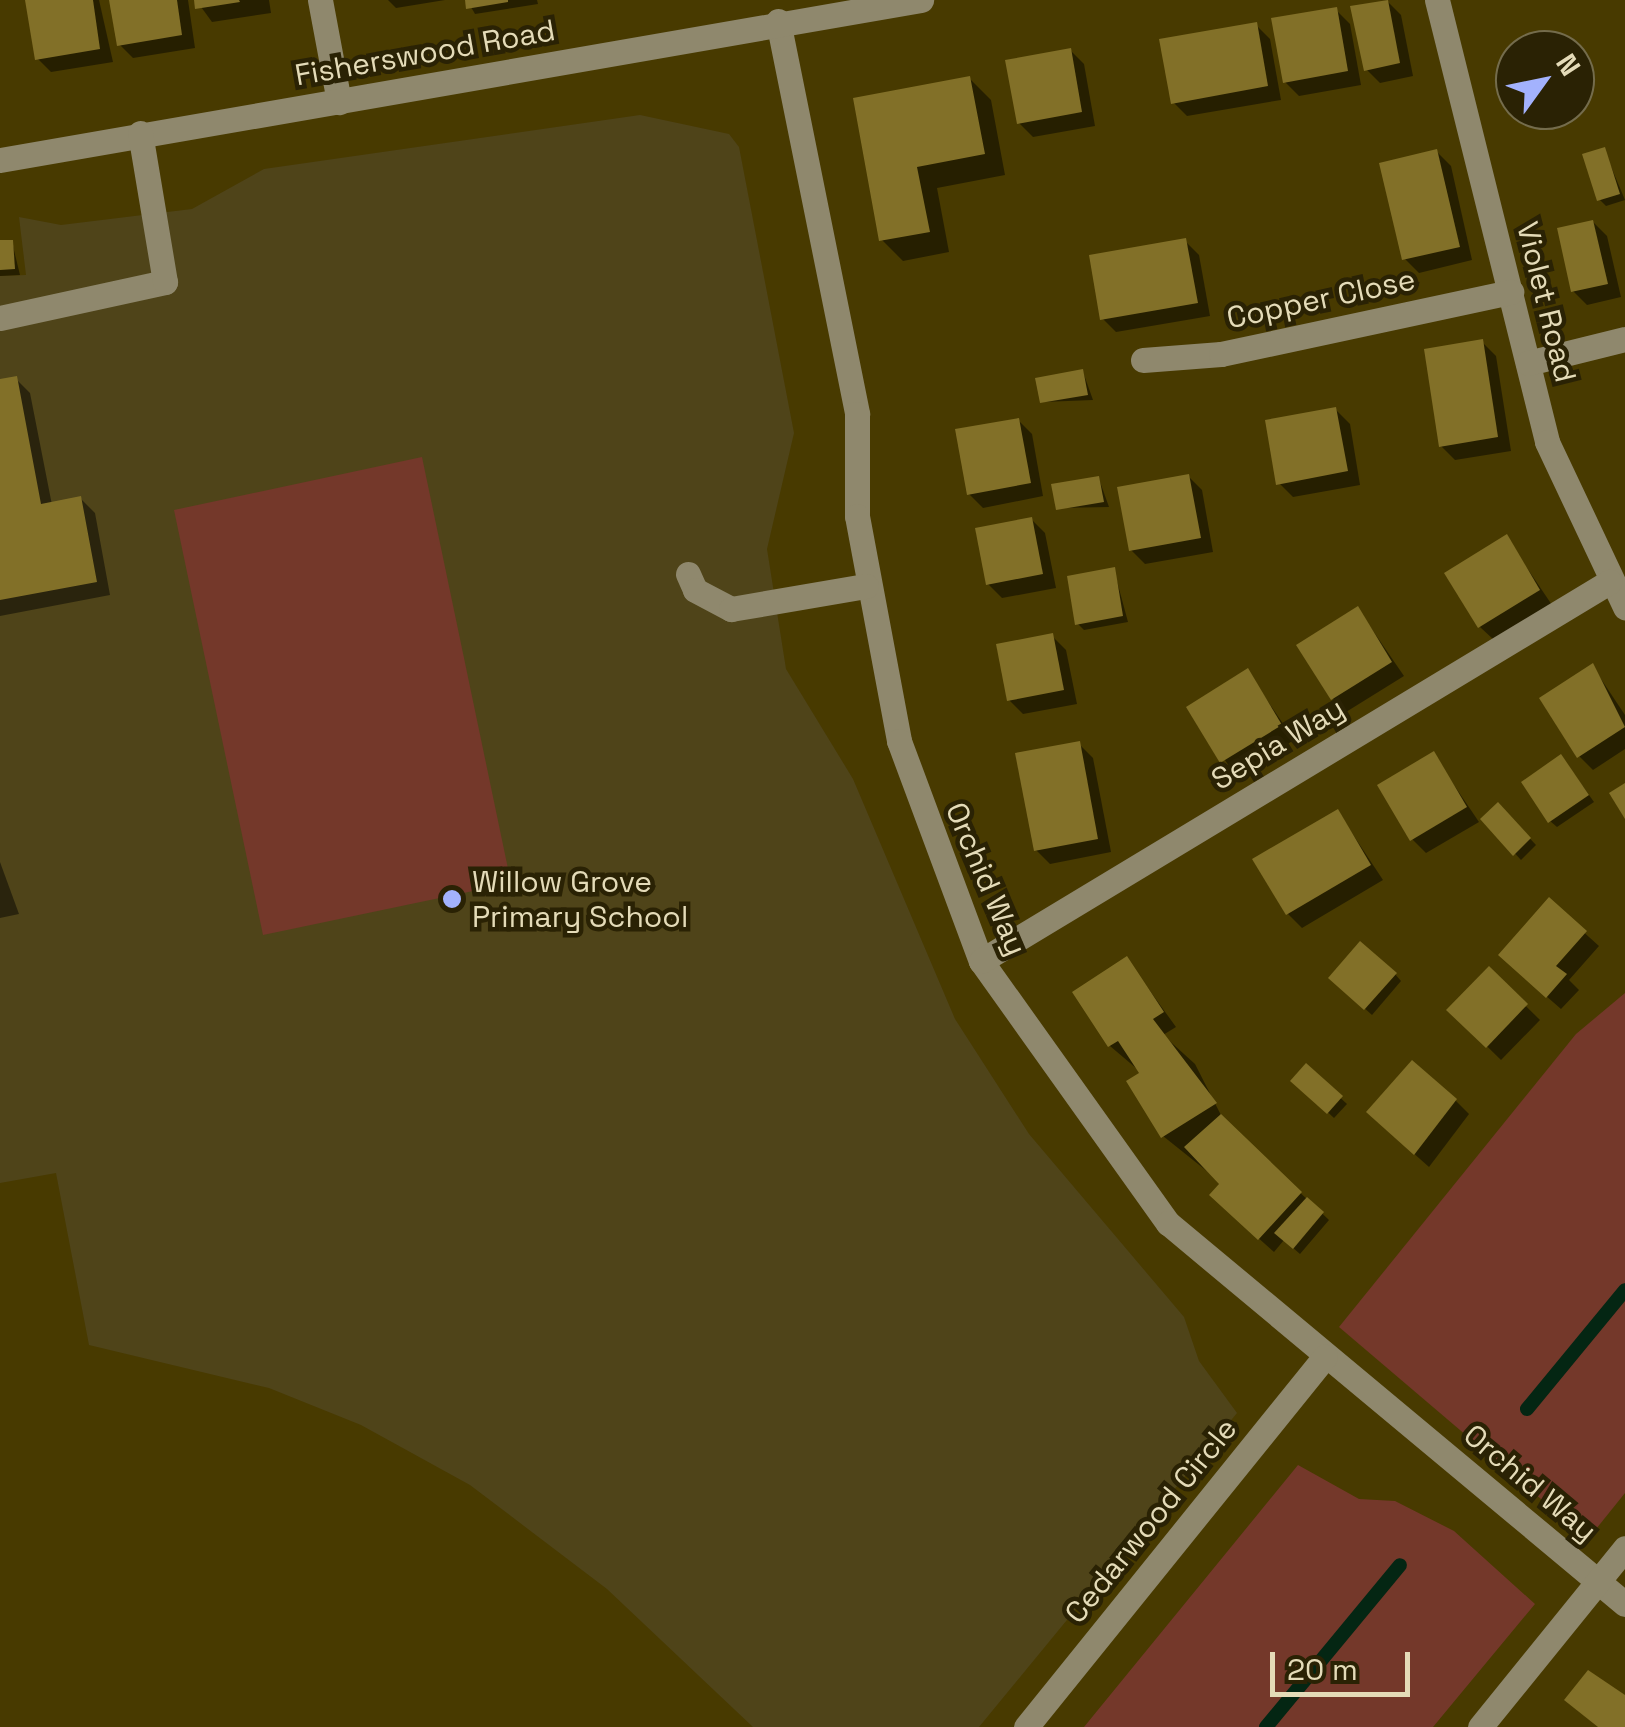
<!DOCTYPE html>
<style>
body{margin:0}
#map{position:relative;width:1625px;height:1727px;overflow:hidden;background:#483a00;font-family:"Space Grotesk",sans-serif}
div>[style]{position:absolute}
.built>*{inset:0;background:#4f4419}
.green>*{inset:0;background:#74382a}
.shadow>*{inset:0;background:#0007}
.stream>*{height:14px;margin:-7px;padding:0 7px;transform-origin:7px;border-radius:7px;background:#042613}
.building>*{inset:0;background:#827028}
.minor>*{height:25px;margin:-12.5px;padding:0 12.5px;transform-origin:12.5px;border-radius:12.5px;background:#8f886d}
.dots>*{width:28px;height:28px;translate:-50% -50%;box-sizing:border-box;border:5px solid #2a2204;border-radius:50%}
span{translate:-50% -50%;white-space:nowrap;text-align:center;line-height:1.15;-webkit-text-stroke:9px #2a2204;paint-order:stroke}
.street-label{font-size:30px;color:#e4dbb8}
.poi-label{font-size:30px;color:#e4dbb8}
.left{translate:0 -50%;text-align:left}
.north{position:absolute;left:1495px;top:30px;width:100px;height:100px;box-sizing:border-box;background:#2a2204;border:2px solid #746c4c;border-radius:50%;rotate:57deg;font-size:28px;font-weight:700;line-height:40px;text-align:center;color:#e4dbb8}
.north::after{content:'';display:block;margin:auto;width:35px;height:45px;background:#a3b2fd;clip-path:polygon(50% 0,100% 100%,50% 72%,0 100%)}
.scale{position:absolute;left:1270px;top:1652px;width:140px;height:45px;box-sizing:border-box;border:5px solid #e4dbb8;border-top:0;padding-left:12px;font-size:30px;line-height:35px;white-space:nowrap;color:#e4dbb8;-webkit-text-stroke:8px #2a2204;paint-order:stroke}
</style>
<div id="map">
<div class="built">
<i style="clip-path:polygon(640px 115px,729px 134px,739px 147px,794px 433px,767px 549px,786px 669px,853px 779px,955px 1019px,1029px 1134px,1184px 1317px,1199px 1361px,1237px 1413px,979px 1727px,753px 1727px,607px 1589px,470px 1485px,361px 1425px,269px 1388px,89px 1345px,56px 1173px,0 1183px,0 276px,26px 275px,19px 217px,61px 225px,192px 209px,264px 169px)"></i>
</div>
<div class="green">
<i style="clip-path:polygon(422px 457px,511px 883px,263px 935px,174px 510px)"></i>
<i style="clip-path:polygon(1625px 993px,1625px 1493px,1588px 1539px,1339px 1327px,1576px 1034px)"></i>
<i style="clip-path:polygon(1298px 1465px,1359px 1499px,1395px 1501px,1454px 1531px,1535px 1604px,1433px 1727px,1084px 1727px)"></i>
</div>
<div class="shadow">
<i style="clip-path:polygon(41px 0,99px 0,113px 62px,51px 72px,37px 58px)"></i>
<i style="clip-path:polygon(111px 0,188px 0,195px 48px,133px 58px,119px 44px)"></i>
<i style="clip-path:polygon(196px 0,269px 0,271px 13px,212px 22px)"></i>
<i style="clip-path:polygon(388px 0,445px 0,396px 8px)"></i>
<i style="clip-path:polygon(467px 0,537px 0,538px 4px,475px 14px)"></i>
<i style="clip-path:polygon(1387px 1px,1401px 15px,1413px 76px,1380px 83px,1366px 69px)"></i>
<i style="clip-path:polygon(1336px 10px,1350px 24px,1361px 85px,1299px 96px,1285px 82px)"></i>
<i style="clip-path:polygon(1256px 25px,1270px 39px,1281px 100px,1187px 116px,1173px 102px)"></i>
<i style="clip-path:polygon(1070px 50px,1084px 64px,1095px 126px,1033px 137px,1019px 123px)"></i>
<i style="clip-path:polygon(970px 79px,991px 100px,1005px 175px,937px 188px,949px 252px,903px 261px,882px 240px,856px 100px)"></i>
<i style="clip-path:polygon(1604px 150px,1625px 200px,1606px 206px,1599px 199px)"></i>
<i style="clip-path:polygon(1437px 152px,1451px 166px,1472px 260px,1419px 273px,1405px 259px)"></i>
<i style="clip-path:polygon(1593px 222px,1607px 236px,1621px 297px,1587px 305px,1573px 291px)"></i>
<i style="clip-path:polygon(1185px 241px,1199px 255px,1210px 316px,1116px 332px,1102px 318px)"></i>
<i style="clip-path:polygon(12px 242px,20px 275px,0 276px,0 243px)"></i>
<i style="clip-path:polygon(1482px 342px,1496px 356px,1511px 451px,1455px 460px,1441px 446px)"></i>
<i style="clip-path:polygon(1083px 372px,1093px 400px,1042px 402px)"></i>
<i style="clip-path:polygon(16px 379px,30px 393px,52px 505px,81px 499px,95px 513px,110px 595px,0 616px,0 382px)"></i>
<i style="clip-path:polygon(1336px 410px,1350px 424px,1360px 485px,1293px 497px,1279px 483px)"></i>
<i style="clip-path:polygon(1018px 420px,1032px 434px,1043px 496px,983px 508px,969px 494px)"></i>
<i style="clip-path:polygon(1188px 476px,1202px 490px,1213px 552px,1145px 564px,1131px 550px)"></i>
<i style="clip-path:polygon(1099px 479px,1109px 507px,1058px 508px)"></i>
<i style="clip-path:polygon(1031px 519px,1045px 533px,1056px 588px,1002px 598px,988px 584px)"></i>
<i style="clip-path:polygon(1506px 537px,1552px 605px,1494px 640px,1480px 627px)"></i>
<i style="clip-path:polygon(1114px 570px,1128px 622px,1084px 630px,1078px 624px)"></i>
<i style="clip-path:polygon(1358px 609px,1404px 676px,1346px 712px,1333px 699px)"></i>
<i style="clip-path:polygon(1052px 636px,1066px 650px,1077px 704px,1023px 714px,1009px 700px)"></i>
<i style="clip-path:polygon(1593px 667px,1625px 715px,1625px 749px,1593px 770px,1579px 756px)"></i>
<i style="clip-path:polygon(1248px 672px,1294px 740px,1236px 776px,1189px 708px)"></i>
<i style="clip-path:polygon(1079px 744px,1093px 758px,1111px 852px,1050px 864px,1036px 850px)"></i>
<i style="clip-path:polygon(1433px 754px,1479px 822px,1426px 853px,1412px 839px)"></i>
<i style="clip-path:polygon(1567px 764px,1594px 802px,1557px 827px,1550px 821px)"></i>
<i style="clip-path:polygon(1498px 805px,1536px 845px,1521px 860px,1483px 819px)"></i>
<i style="clip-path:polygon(1338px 812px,1383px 880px,1302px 928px,1288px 914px)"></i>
<i style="clip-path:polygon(0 862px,19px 914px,0 918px)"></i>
<i style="clip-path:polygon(1549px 901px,1599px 946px,1569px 980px,1579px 990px,1561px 1009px,1515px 969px)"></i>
<i style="clip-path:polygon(1127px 959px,1176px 1027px,1163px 1035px,1195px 1064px,1224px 1121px,1329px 1220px,1300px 1254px,1284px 1240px,1274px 1252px,1226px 1209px,1223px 1184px,1163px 1136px,1143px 1074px,1110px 1046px)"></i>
<i style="clip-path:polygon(1489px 970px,1540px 1020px,1501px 1060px,1450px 1010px)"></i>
<i style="clip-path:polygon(1395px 974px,1401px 981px,1372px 1015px,1331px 978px)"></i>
<i style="clip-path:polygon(1306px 1066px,1347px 1104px,1334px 1118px,1294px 1081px)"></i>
<i style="clip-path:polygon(1455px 1100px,1469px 1114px,1429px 1167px,1383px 1126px)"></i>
</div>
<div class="stream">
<i style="left:1527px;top:1409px;width:154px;rotate:-50.5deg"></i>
<i style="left:1266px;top:1727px;width:210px;rotate:-50.4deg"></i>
</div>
<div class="building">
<i style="clip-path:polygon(25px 0,93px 0,100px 49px,35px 60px)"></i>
<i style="clip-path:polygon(109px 0,177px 0,182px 35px,117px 46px)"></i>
<i style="clip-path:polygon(194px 0,239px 0,240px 2px,195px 9px)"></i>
<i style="clip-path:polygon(465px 0,508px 0,508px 2px,466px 9px)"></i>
<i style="clip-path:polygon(1388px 0,1400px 63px,1364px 71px,1350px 6px)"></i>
<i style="clip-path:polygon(1337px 7px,1348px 71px,1283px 83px,1271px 18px)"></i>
<i style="clip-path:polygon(1257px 22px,1268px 86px,1171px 104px,1159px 39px)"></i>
<i style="clip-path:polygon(1071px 48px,1082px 112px,1017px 124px,1005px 60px)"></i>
<i style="clip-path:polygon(970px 76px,985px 154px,917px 167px,930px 232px,879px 241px,853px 98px)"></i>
<i style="clip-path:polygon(1605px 147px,1620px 194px,1597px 201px,1582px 154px)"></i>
<i style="clip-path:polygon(1437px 149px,1460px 247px,1402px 260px,1379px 163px)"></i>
<i style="clip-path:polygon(1593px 220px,1608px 284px,1571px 292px,1557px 228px)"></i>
<i style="clip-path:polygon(1186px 238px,1198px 303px,1100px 320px,1089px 255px)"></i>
<i style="clip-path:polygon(0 240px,13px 240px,15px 269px,0 270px)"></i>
<i style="clip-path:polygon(1483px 339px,1498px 437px,1439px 447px,1424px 349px)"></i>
<i style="clip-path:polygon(1083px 369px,1088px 395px,1040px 403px,1035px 378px)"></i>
<i style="clip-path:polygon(17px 376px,41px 504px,81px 496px,97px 582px,0 600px,0 379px)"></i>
<i style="clip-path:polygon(1336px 407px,1348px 471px,1276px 485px,1265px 420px)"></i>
<i style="clip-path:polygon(1019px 418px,1031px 483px,967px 495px,955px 429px)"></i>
<i style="clip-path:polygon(1189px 474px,1201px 538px,1129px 551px,1117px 487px)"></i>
<i style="clip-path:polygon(1099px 476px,1104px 502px,1056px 510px,1051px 484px)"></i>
<i style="clip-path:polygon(1032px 517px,1043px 574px,986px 585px,975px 528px)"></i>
<i style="clip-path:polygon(1507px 534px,1540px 590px,1478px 628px,1444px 573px)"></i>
<i style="clip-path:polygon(1115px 567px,1123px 616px,1075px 625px,1067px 576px)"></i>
<i style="clip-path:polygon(1358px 606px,1392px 662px,1331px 700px,1296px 645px)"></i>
<i style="clip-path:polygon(1053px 633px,1064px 690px,1007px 701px,996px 644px)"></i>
<i style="clip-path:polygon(1593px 663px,1625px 727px,1577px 758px,1539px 698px)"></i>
<i style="clip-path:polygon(1248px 668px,1282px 725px,1220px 763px,1186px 707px)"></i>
<i style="clip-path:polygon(1080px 741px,1098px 839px,1034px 851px,1015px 753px)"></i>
<i style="clip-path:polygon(1434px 751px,1467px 807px,1410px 841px,1377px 785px)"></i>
<i style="clip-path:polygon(1561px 754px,1589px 795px,1548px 823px,1521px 782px)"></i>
<i style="clip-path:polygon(1625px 783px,1625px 819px,1609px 793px)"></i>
<i style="clip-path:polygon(1498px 802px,1531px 838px,1513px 856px,1480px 819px)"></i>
<i style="clip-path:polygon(1338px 809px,1371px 865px,1286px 915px,1252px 859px)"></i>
<i style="clip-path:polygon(1549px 897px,1587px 931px,1556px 966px,1567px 974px,1546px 998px,1498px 955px)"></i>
<i style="clip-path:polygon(1360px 941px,1397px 973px,1364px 1010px,1328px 978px)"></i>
<i style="clip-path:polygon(1127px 956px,1164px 1012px,1153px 1019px,1217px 1103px,1161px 1138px,1126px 1081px,1139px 1073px,1118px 1041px,1108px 1047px,1072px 992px)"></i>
<i style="clip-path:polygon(1489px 966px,1528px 1004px,1486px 1048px,1446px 1010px)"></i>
<i style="clip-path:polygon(1412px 1060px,1457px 1099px,1414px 1155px,1366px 1112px)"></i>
<i style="clip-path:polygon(1306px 1063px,1343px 1096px,1327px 1114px,1290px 1081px)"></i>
<i style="clip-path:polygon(1221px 1114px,1302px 1192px,1258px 1240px,1209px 1195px,1219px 1184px,1184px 1147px)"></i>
<i style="clip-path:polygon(1307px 1197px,1324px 1212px,1293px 1249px,1274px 1233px)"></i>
<i style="clip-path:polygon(1588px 1670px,1625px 1695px,1625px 1727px,1598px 1727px,1564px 1700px)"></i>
</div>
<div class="minor">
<i style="left:320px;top:0;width:104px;rotate:79.4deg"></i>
<i style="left:1437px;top:0;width:455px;rotate:76deg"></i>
<i style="left:1547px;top:442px;width:183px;rotate:64.7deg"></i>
<i style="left:778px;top:21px;width:401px;rotate:78.6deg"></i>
<i style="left:857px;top:414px;width:102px;rotate:90deg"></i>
<i style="left:857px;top:516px;width:229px;rotate:79.4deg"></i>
<i style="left:899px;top:741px;width:235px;rotate:69.6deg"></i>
<i style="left:981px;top:961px;width:322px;rotate:54.5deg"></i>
<i style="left:1168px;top:1223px;width:595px;rotate:39.82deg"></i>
<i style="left:0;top:160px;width:935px;rotate:-9.86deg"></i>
<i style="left:0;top:318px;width:169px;rotate:-12.3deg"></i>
<i style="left:165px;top:282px;width:151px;rotate:-99.5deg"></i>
<i style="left:1143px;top:360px;width:78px;rotate:-4.4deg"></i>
<i style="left:1221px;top:354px;width:297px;rotate:-12.1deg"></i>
<i style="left:1528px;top:363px;width:100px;rotate:-13.9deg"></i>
<i style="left:688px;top:574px;width:17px;rotate:66deg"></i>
<i style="left:695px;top:590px;width:41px;rotate:27.8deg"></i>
<i style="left:731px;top:609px;width:137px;rotate:-9.7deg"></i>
<i style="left:981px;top:961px;width:734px;rotate:-31.11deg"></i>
<i style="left:1026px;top:1727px;width:476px;rotate:-51.1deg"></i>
<i style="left:1480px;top:1727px;width:230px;rotate:-51deg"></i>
</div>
<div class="dots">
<i style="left:452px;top:899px;background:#a3b2fd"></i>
</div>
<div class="street-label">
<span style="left:425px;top:53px;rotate:-10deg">Fisherswood Road</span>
<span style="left:1321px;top:299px;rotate:-12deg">Copper Close</span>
<span style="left:1546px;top:302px;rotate:76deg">Violet Road</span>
<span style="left:1278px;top:744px;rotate:-31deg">Sepia Way</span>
<span style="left:986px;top:879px;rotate:67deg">Orchid Way</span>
<span style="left:1530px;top:1483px;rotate:40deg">Orchid Way</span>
<span style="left:1151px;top:1521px;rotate:-51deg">Cedarwood Circle</span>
</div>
<div class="poi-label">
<span class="left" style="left:472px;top:899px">Willow Grove<br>Primary School</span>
</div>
<div class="north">N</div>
<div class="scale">20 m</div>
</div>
